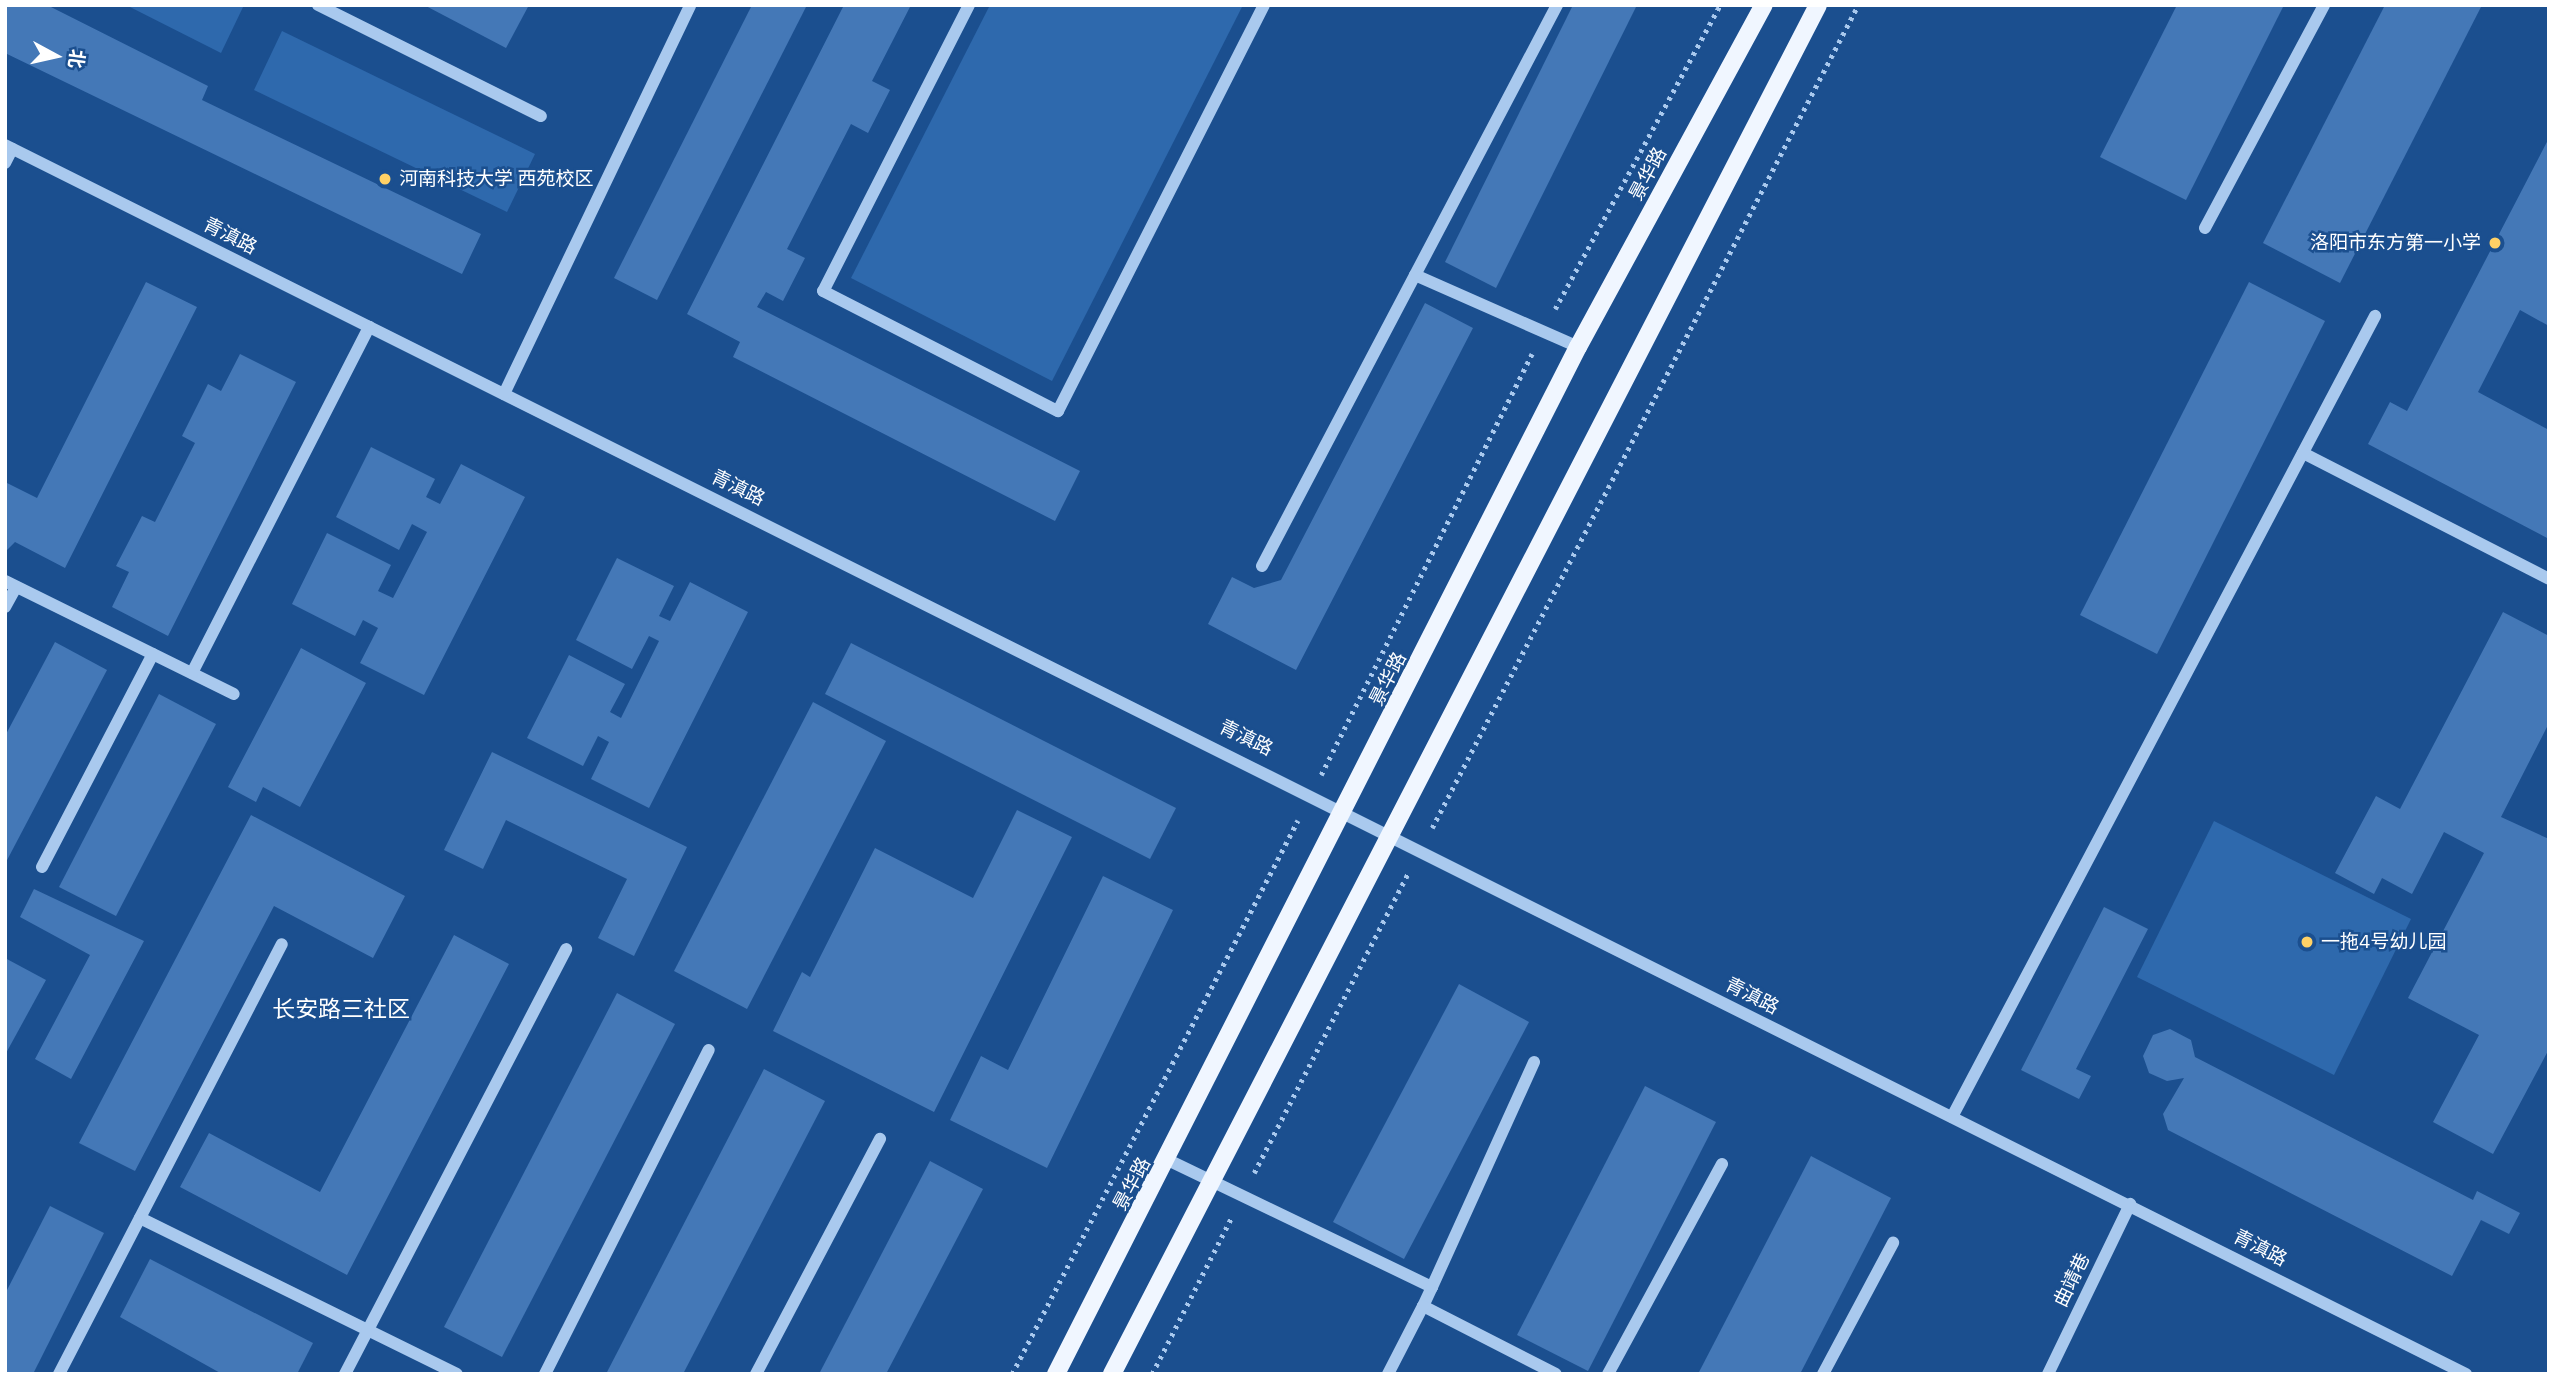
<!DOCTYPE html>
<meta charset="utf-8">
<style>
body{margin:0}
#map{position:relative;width:2554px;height:1379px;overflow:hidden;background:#1b4f8f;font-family:"IBM Plex Sans","Noto Sans SC",sans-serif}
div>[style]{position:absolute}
.green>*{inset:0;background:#2e69ad}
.building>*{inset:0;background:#4478b7}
.path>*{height:4.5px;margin-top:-2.25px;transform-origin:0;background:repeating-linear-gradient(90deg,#a9c9ee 0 3.5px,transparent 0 8.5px)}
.minor>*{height:12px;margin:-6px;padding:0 6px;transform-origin:6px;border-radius:6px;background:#a9c9ee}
.major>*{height:18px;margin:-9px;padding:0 9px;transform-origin:9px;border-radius:9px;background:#f0f6ff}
.dots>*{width:19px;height:19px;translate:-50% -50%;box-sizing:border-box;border:4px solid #1b4f8f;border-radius:50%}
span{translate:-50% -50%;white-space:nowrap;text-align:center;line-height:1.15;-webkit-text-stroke:5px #1b4f8f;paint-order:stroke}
.street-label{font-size:19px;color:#fff}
.poi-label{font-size:19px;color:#fff}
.left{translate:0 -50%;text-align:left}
.right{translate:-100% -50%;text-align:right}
.quarter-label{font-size:23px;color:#fff}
.frame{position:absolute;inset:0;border:7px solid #fff;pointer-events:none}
.north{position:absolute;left:21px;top:21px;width:70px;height:70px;-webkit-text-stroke:5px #1b4f8f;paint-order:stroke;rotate:98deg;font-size:19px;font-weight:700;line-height:28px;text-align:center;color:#fff}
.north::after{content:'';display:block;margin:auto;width:24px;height:32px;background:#fff;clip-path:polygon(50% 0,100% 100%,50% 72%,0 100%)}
</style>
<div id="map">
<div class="green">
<i style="clip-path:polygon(126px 5px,244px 5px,221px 53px)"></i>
<i style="clip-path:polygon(990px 5px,1243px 5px,1052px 381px,851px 278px)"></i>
<i style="clip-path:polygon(282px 31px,535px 154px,507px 212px,254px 90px)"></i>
<i style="clip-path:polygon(2214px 821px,2411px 919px,2334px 1075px,2137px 977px)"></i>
</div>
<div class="building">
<i style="clip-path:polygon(5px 5px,47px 5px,208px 86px,202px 100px,481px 234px,462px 274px,5px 53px)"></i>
<i style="clip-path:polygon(424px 5px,529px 5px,506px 48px)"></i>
<i style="clip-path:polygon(752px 5px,807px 5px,657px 300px,614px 278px)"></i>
<i style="clip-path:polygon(844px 5px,911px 5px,872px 81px,890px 90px,868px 133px,851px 124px,787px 249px,805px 258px,783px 301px,766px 292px,757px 307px,1080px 471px,1055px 521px,733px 357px,740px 342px,687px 314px)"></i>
<i style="clip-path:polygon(1573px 5px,1637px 5px,1496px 288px,1445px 262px)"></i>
<i style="clip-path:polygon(2177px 5px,2284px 5px,2186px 200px,2100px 157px)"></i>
<i style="clip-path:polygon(2385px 5px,2482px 5px,2340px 283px,2263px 243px)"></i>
<i style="clip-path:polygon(2549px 138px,2549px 326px,2520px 310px,2478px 392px,2549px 430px,2549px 539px,2368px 444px,2390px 402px,2407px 411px)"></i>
<i style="clip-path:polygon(146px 282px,197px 307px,65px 568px,15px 542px,5px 552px,5px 482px,37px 498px)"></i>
<i style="clip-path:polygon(2249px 282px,2325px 321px,2157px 654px,2080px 615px)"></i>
<i style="clip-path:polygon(1425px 303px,1473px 328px,1296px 670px,1208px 624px,1232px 577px,1254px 588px,1281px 580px)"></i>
<i style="clip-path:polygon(240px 354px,296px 382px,168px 636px,112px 607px,129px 572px,116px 566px,142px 516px,155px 522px,195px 443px,182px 436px,208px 384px,221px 391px)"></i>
<i style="clip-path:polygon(371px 447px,435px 479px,426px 497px,440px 504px,461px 464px,525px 497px,424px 695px,360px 663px,378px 628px,363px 620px,355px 636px,292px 604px,327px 533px,391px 565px,378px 591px,393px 598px,427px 532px,412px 524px,399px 550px,336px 517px)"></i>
<i style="clip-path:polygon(617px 558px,674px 586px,659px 616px,670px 621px,690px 582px,748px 612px,649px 808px,591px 779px,609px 742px,598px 736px,583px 766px,527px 738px,569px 655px,625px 684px,610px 712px,621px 718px,659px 641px,649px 636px,632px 669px,576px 640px)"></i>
<i style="clip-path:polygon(2503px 612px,2549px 636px,2549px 723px,2501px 817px,2549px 839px,2549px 1049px,2493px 1154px,2433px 1122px,2479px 1035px,2408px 998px,2484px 853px,2444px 832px,2412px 894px,2382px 878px,2374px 894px,2335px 873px,2376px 796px,2400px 809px)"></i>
<i style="clip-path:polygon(55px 642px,107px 670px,5px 864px,5px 736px)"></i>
<i style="clip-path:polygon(851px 643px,1176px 808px,1150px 859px,825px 694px)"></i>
<i style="clip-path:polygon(301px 648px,366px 683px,300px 807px,263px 787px,256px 802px,228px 787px)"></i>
<i style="clip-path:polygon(159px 694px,216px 724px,116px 916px,59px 887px)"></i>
<i style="clip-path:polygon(813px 702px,886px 741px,747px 1009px,674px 971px)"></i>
<i style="clip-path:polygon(492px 752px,687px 847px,634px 956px,598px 938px,627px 879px,506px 820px,483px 869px,444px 850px)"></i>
<i style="clip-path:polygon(1017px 810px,1072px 837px,934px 1112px,773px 1031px,802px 972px,810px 977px,875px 848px,973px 898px)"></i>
<i style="clip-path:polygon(251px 815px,405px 896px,373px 958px,274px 906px,135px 1171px,79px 1143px)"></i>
<i style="clip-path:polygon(1103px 876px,1173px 910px,1047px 1168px,950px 1120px,981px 1056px,1008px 1070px)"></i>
<i style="clip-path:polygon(34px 889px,144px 941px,71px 1079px,35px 1059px,90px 955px,20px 917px)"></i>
<i style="clip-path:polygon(2104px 907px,2148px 929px,2076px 1069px,2091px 1076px,2079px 1099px,2021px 1070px)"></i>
<i style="clip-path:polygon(454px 935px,509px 964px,347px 1275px,180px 1187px,209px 1133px,320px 1192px)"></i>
<i style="clip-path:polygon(5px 958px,46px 980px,5px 1055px)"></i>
<i style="clip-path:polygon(1459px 984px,1529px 1022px,1404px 1259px,1333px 1222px)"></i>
<i style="clip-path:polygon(617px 993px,675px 1024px,502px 1357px,444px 1327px)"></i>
<i style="clip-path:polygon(2170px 1029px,2191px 1040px,2195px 1057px,2473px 1200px,2477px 1191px,2520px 1213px,2509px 1234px,2481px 1220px,2452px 1276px,2168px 1130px,2163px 1114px,2184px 1078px,2167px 1081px,2149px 1073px,2143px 1056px,2153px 1035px)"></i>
<i style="clip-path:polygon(764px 1069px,825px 1101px,683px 1374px,606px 1374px)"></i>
<i style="clip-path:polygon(1645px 1086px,1716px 1122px,1588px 1371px,1517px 1335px)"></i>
<i style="clip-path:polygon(1811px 1156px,1891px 1198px,1800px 1374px,1698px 1374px)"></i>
<i style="clip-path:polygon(930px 1161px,983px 1189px,886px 1374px,819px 1374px)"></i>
<i style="clip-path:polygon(50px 1206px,104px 1233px,33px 1374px,5px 1374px,5px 1294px)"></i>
<i style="clip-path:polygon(150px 1259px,313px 1343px,297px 1374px,222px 1374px,120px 1317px)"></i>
</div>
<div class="path">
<i style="left:1555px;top:309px;width:346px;rotate:-61.5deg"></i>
<i style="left:1321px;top:775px;width:471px;rotate:-63.4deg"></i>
<i style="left:1432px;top:828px;width:927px;rotate:-62.63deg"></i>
<i style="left:1254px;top:1173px;width:337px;rotate:-62.8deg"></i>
<i style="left:1012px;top:1374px;width:623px;rotate:-62.7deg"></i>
<i style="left:1152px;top:1374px;width:175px;rotate:-63.1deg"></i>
</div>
<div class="minor">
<i style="left:318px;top:5px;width:249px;rotate:26.5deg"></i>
<i style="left:969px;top:5px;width:321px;rotate:117deg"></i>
<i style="left:823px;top:291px;width:264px;rotate:27.1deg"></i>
<i style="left:1058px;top:411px;width:455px;rotate:-63.1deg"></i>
<i style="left:5px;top:145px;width:2751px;rotate:26.54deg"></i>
<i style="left:5px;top:163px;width:16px;rotate:-63deg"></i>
<i style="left:2205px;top:228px;width:253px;rotate:-61.9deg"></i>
<i style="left:1415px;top:275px;width:178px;rotate:23.8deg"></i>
<i style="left:504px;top:394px;width:431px;rotate:-64.4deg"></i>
<i style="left:2303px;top:453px;width:276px;rotate:27.1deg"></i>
<i style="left:1262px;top:566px;width:634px;rotate:-62.26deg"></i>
<i style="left:5px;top:581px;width:255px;rotate:26.3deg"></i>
<i style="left:5px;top:607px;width:23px;rotate:-61deg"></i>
<i style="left:192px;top:673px;width:389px;rotate:-62.9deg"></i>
<i style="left:42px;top:867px;width:240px;rotate:-62.5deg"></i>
<i style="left:1952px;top:1117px;width:906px;rotate:-62.16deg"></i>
<i style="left:1168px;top:1160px;width:293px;rotate:25.7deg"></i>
<i style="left:1432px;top:1287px;width:21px;rotate:115deg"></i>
<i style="left:1423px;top:1306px;width:149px;rotate:27.1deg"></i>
<i style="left:140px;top:1218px;width:353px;rotate:26.2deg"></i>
<i style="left:1432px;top:1287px;width:247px;rotate:-65.6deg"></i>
<i style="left:59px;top:1374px;width:484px;rotate:-62.6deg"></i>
<i style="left:345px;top:1374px;width:479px;rotate:-62.5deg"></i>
<i style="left:545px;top:1374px;width:363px;rotate:-63.2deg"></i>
<i style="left:756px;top:1374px;width:266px;rotate:-62.2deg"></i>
<i style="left:1388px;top:1374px;width:76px;rotate:-62.8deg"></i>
<i style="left:1608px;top:1374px;width:239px;rotate:-61.5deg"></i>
<i style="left:1823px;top:1374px;width:149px;rotate:-61.9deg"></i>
<i style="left:2048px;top:1374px;width:189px;rotate:-64.2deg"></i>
</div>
<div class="major">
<i style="left:1056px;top:1374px;width:1152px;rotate:-63.06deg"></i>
<i style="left:1578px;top:347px;width:389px;rotate:-61.5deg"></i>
<i style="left:1112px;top:1374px;width:1540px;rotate:-62.72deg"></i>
</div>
<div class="dots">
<i style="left:385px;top:179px;background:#ffd166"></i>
<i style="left:2495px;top:243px;background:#ffd166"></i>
<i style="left:2307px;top:942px;background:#ffd166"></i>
</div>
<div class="street-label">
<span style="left:1648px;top:174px;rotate:-62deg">景华路</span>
<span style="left:230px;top:236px;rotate:27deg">青滇路</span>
<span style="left:738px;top:488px;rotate:26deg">青滇路</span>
<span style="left:1388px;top:679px;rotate:-63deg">景华路</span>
<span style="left:1246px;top:738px;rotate:26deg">青滇路</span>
<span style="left:1752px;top:996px;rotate:27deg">青滇路</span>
<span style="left:1132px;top:1184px;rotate:-62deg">景华路</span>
<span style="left:2260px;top:1248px;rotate:27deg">青滇路</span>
<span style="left:2072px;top:1280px;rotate:-64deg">曲靖巷</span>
</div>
<div class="poi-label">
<span class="left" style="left:399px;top:179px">河南科技大学 西苑校区</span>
<span class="right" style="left:2481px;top:243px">洛阳市东方第一小学</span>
<span class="left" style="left:2321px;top:942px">一拖4号幼儿园</span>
</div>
<div class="quarter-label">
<span style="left:341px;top:1008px">长安路三社区</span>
</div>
<div class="frame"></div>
<div class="north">北</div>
</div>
